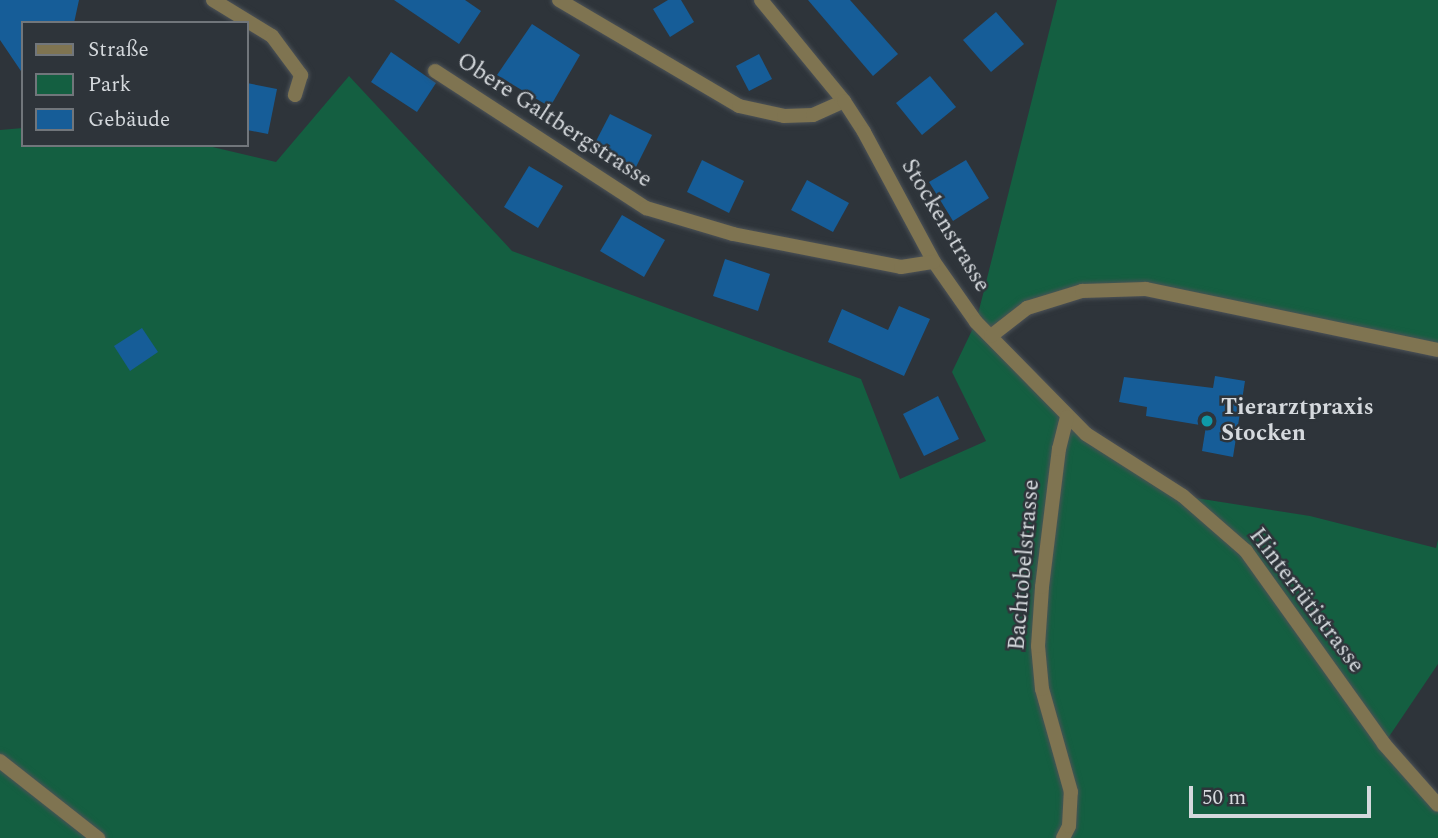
<!DOCTYPE html>
<meta charset="utf-8">
<style>
body{margin:0}
#map{position:relative;width:1438px;height:838px;overflow:hidden;background:#2e343a;font-family:Spectral,serif}
div>[style]{position:absolute}
.green>*{inset:0;background:#145f41}
.building>*{inset:0;background:#165d98}
.roads{filter:drop-shadow(0 0 2px #4c5257) drop-shadow(0 0 2px #4c5257)}
.minor>*{height:14px;margin:-7px;padding:0 7px;transform-origin:7px;border-radius:7px;background:#7f7451}
.tertiary>*{height:14px;margin:-7px;padding:0 7px;transform-origin:7px;border-radius:7px;background:#7f7451}
.dots>*{width:19px;height:19px;translate:-50% -50%;box-sizing:border-box;border:4px solid #2e343a;border-radius:50%}
span{translate:-50% -50%;white-space:nowrap;text-align:center;line-height:1.15;-webkit-text-stroke:5px #2e343a;paint-order:stroke}
.street-label{font-size:23px;color:#d5d9dd}
.poi-label{font-size:23px;color:#d5d9dd;font-weight:700}
.left{translate:0 -50%;text-align:left}
.legend{position:absolute;left:21px;top:21px;width:228px;height:126px;box-sizing:border-box;background:#2e343a;border:2px solid #71767b;margin:0;padding:9px 12px;list-style:none;font-size:21px;color:#d5d9dd}
.legend li{display:flex;align-items:center;gap:14px;height:35px}
.legend b{width:35px;border:2px solid #71767b}
.scale{position:absolute;left:1189px;top:786px;width:182px;height:32px;box-sizing:border-box;border:4px solid #d5d9dd;border-top:0;padding-left:9px;font-size:21px;line-height:24px;white-space:nowrap;color:#d5d9dd;-webkit-text-stroke:5px #2e343a;paint-order:stroke}
</style>
<div id="map">
<div class="green">
<i style="clip-path:polygon(1057px 0,1438px 0,1438px 350px,1146px 289px,1082px 291px,1027px 308px,991px 336px,1067px 417px,1183px 496px,1310px 516px,1436px 548px,1438px 540px,1438px 664px,1384px 744px,1438px 805px,1438px 838px,0 838px,0 130px,23px 128px,23px 145px,204px 145px,276px 162px,349px 76px,512px 251px,861px 379px,900px 479px,986px 441px,952px 372px,976px 322px)"></i>
</div>
<div class="building">
<i style="clip-path:polygon(0 0,79px 0,74px 23px,23px 23px,23px 74px,0 40px)"></i>
<i style="clip-path:polygon(394px 0,465px 0,481px 11px,459px 44px)"></i>
<i style="clip-path:polygon(668px 0,681px 0,694px 22px,670px 37px,653px 9px)"></i>
<i style="clip-path:polygon(808px 0,850px 0,898px 54px,873px 76px)"></i>
<i style="clip-path:polygon(996px 12px,1024px 44px,991px 72px,963px 40px)"></i>
<i style="clip-path:polygon(532px 24px,580px 55px,550px 107px,497px 75px)"></i>
<i style="clip-path:polygon(391px 52px,436px 83px,417px 112px,371px 82px)"></i>
<i style="clip-path:polygon(759px 54px,772px 79px,749px 91px,736px 66px)"></i>
<i style="clip-path:polygon(930px 76px,956px 107px,922px 135px,896px 103px)"></i>
<i style="clip-path:polygon(247px 83px,277px 89px,268px 134px,247px 130px)"></i>
<i style="clip-path:polygon(610px 114px,652px 135px,636px 167px,594px 145px)"></i>
<i style="clip-path:polygon(702px 160px,744px 181px,729px 213px,687px 192px)"></i>
<i style="clip-path:polygon(966px 160px,989px 198px,953px 221px,929px 182px)"></i>
<i style="clip-path:polygon(529px 166px,563px 186px,538px 228px,504px 207px)"></i>
<i style="clip-path:polygon(807px 180px,849px 203px,833px 232px,791px 210px)"></i>
<i style="clip-path:polygon(622px 215px,665px 240px,644px 277px,600px 251px)"></i>
<i style="clip-path:polygon(725px 259px,770px 274px,758px 311px,713px 296px)"></i>
<i style="clip-path:polygon(899px 306px,930px 319px,904px 376px,828px 342px,842px 309px,888px 330px)"></i>
<i style="clip-path:polygon(142px 328px,158px 352px,130px 371px,114px 346px)"></i>
<i style="clip-path:polygon(1215px 376px,1245px 381px,1233px 457px,1202px 451px,1206px 426px,1146px 416px,1147px 407px,1119px 402px,1124px 377px,1213px 388px)"></i>
<i style="clip-path:polygon(938px 396px,959px 439px,924px 456px,903px 414px)"></i>
</div>
<div class="roads">
<div class="minor">
<i style="left:213px;top:0;width:69px;rotate:31.4deg"></i>
<i style="left:272px;top:36px;width:49px;rotate:53.4deg"></i>
<i style="left:301px;top:75px;width:21px;rotate:107deg"></i>
<i style="left:559px;top:0;width:209px;rotate:30.5deg"></i>
<i style="left:739px;top:106px;width:46px;rotate:12.5deg"></i>
<i style="left:784px;top:116px;width:29px;rotate:-2deg"></i>
<i style="left:813px;top:115px;width:34px;rotate:-24deg"></i>
<i style="left:761px;top:0;width:131px;rotate:50.6deg"></i>
<i style="left:844px;top:101px;width:37px;rotate:57deg"></i>
<i style="left:864px;top:132px;width:148px;rotate:61.7deg"></i>
<i style="left:934px;top:262px;width:73px;rotate:55deg"></i>
<i style="left:976px;top:322px;width:157px;rotate:45.5deg"></i>
<i style="left:1086px;top:434px;width:115px;rotate:32.6deg"></i>
<i style="left:1183px;top:496px;width:84px;rotate:41.1deg"></i>
<i style="left:1246px;top:551px;width:237px;rotate:54.4deg"></i>
<i style="left:1384px;top:744px;width:81px;rotate:48.5deg"></i>
<i style="left:435px;top:71px;width:252px;rotate:33deg"></i>
<i style="left:646px;top:208px;width:91px;rotate:16.6deg"></i>
<i style="left:733px;top:234px;width:171px;rotate:11.1deg"></i>
<i style="left:901px;top:267px;width:33px;rotate:-9deg"></i>
<i style="left:991px;top:336px;width:46px;rotate:-37.9deg"></i>
<i style="left:1027px;top:308px;width:58px;rotate:-17.2deg"></i>
<i style="left:1082px;top:291px;width:64px;rotate:-1.8deg"></i>
<i style="left:1146px;top:289px;width:298px;rotate:11.8deg"></i>
<i style="left:1063px;top:838px;width:13px;rotate:-63deg"></i>
<i style="left:1069px;top:826px;width:34px;rotate:-87deg"></i>
<i style="left:1071px;top:792px;width:107px;rotate:-105.7deg"></i>
<i style="left:1042px;top:689px;width:43px;rotate:-95.3deg"></i>
<i style="left:1038px;top:646px;width:59px;rotate:-86.1deg"></i>
<i style="left:1042px;top:587px;width:139px;rotate:-83deg"></i>
<i style="left:1059px;top:449px;width:33px;rotate:-76deg"></i>
</div>
<div class="tertiary">
<i style="left:0;top:761px;width:125px;rotate:38.2deg"></i>
</div>
</div>
<div class="dots">
<i style="left:1207px;top:421px;background:#0f9aa8"></i>
</div>
<div class="street-label">
<span style="left:554px;top:121px;rotate:33deg">Obere Galtbergstrasse</span>
<span style="left:945px;top:226px;rotate:59deg">Stockenstrasse</span>
<span style="left:1025px;top:565px;rotate:-85deg">Bachtobelstrasse</span>
<span style="left:1306px;top:601px;rotate:53deg">Hinterrütistrasse</span>
</div>
<div class="poi-label">
<span class="left" style="left:1221px;top:421px">Tierarztpraxis<br>Stocken</span>
</div>
<ul class="legend">
<li><b style="height:9px;background:#7f7451"></b>Straße</li>
<li><b style="height:19px;background:#145f41"></b>Park</li>
<li><b style="height:19px;background:#165d98"></b>Gebäude</li>
</ul>
<div class="scale">50 m</div>
</div>
